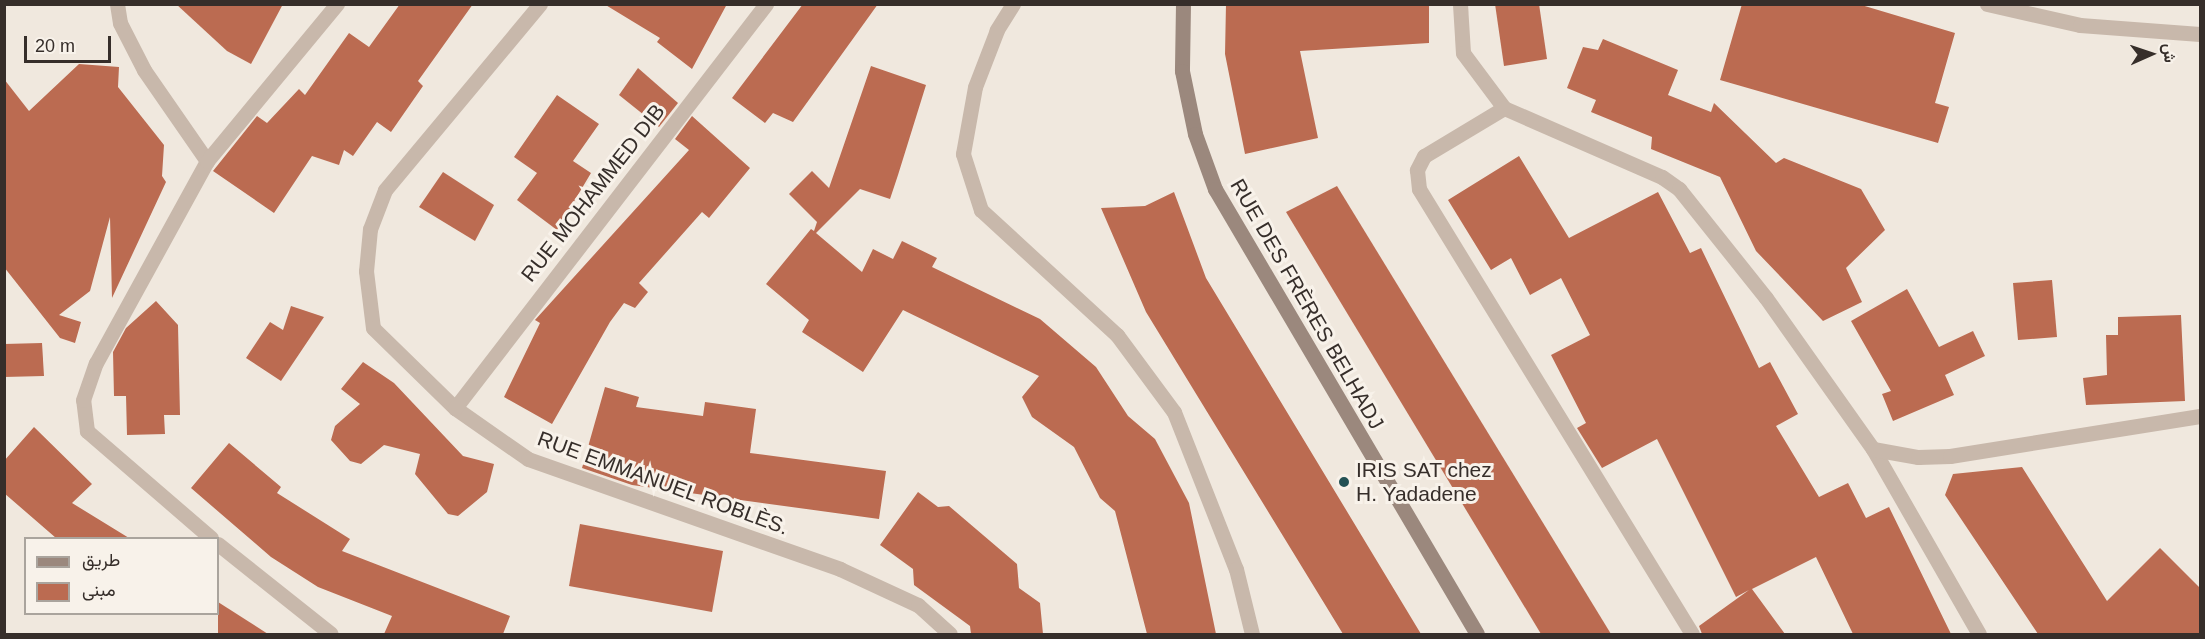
<!DOCTYPE html>
<meta charset="utf-8">
<style>
body{margin:0}
#map{position:relative;width:2205px;height:639px;overflow:hidden;background:#f0e8de;font-family:Helvetica,Vazirmatn,sans-serif}
div>[style]{position:absolute}
.building>*{inset:0;background:#bb6b51}
.minor>*{height:15px;margin:-7.5px;padding:0 7.5px;transform-origin:7.5px;border-radius:7.5px;background:#c8b8ab}
.secondary>*{height:15px;margin:-7.5px;padding:0 7.5px;transform-origin:7.5px;border-radius:7.5px;background:#9b887d}
.dots>*{width:16px;height:16px;translate:-50% -50%;box-sizing:border-box;border:3px solid #f8f2ea;border-radius:50%}
span{translate:-50% -50%;white-space:nowrap;text-align:center;line-height:1.15;-webkit-text-stroke:6px #f8f2ea;paint-order:stroke}
.street-label{font-size:21px;color:#362e2a}
.poi-label{font-size:21px;color:#362e2a}
.left{translate:0 -50%;text-align:left}
.frame{position:absolute;inset:0;border:6px solid #362e2a;pointer-events:none}
.legend{position:absolute;left:24px;top:537px;width:195px;height:78px;box-sizing:border-box;background:#f8f2ea;border:2px solid #aaa49d;margin:0;padding:8px 10px;list-style:none;font-size:18px;color:#362e2a}
.legend li{display:flex;align-items:center;gap:12px;height:30px}
.legend b{width:30px;border:2px solid #aaa49d}
.north{position:absolute;left:2121px;top:24px;width:60px;height:60px;-webkit-text-stroke:4px #f8f2ea;paint-order:stroke;rotate:87deg;font-size:16px;font-weight:700;line-height:24px;text-align:center;color:#362e2a}
.north::after{content:'';display:block;margin:auto;width:21px;height:27px;background:#362e2a;clip-path:polygon(50% 0,100% 100%,50% 72%,0 100%)}
.scale{position:absolute;left:24px;top:36px;width:87px;height:27px;box-sizing:border-box;border:3px solid #362e2a;border-top:0;padding-left:8px;font-size:18px;line-height:21px;white-space:nowrap;color:#362e2a;-webkit-text-stroke:4px #f8f2ea;paint-order:stroke}
</style>
<div id="map">
<div class="building">
<i style="clip-path:polygon(176px 4px,283px 4px,251px 64px,227px 51px)"></i>
<i style="clip-path:polygon(400px 4px,473px 4px,418px 81px,423px 86px,391px 132px,377px 122px,353px 156px,344px 150px,339px 165px,312px 156px,274px 213px,213px 171px,257px 116px,267px 123px,299px 89px,305px 95px,349px 33px,369px 47px)"></i>
<i style="clip-path:polygon(604px 4px,727px 4px,692px 69px,657px 42px,660px 38px)"></i>
<i style="clip-path:polygon(803px 4px,878px 4px,793px 122px,773px 113px,765px 123px,732px 98px)"></i>
<i style="clip-path:polygon(1226px 4px,1429px 4px,1429px 43px,1300px 51px,1318px 138px,1245px 154px,1225px 54px)"></i>
<i style="clip-path:polygon(1495px 4px,1539px 4px,1547px 59px,1504px 66px)"></i>
<i style="clip-path:polygon(1742px 4px,1858px 4px,1955px 33px,1935px 103px,1949px 107px,1938px 143px,1720px 80px)"></i>
<i style="clip-path:polygon(1603px 39px,1678px 70px,1668px 95px,1711px 112px,1714px 103px,1776px 163px,1784px 158px,1861px 189px,1885px 230px,1846px 268px,1862px 302px,1823px 321px,1756px 251px,1720px 177px,1651px 149px,1652px 137px,1591px 112px,1596px 100px,1567px 88px,1583px 47px,1598px 50px)"></i>
<i style="clip-path:polygon(79px 64px,119px 67px,118px 87px,164px 145px,162px 176px,166px 182px,112px 298px,110px 217px,90px 291px,59px 315px,81px 322px,75px 343px,60px 338px,4px 267px,4px 79px,29px 111px)"></i>
<i style="clip-path:polygon(871px 66px,926px 85px,898px 175px,890px 199px,860px 189px,816px 233px,862px 272px,873px 249px,893px 259px,902px 241px,937px 258px,932px 267px,1040px 319px,1096px 367px,1128px 416px,1155px 439px,1189px 503px,1216px 634px,1147px 634px,1115px 511px,1100px 498px,1074px 447px,1032px 417px,1022px 397px,1039px 376px,903px 310px,863px 372px,802px 332px,809px 320px,766px 284px,811px 229px,814px 231px,817px 222px,789px 194px,812px 171px,829px 188px)"></i>
<i style="clip-path:polygon(638px 68px,678px 103px,659px 127px,619px 95px)"></i>
<i style="clip-path:polygon(557px 95px,599px 124px,573px 161px,591px 173px,557px 230px,517px 200px,537px 173px,514px 157px)"></i>
<i style="clip-path:polygon(692px 116px,750px 168px,709px 218px,702px 212px,639px 283px,648px 292px,635px 308px,624px 303px,610px 322px,552px 424px,504px 397px,540px 323px,535px 320px,689px 150px,675px 139px)"></i>
<i style="clip-path:polygon(1519px 156px,1569px 238px,1658px 192px,1690px 253px,1701px 248px,1759px 368px,1770px 362px,1798px 414px,1776px 426px,1819px 497px,1848px 483px,1866px 518px,1889px 507px,1951px 634px,1853px 634px,1816px 557px,1752px 589px,1785px 634px,1702px 634px,1699px 626px,1749px 590px,1736px 597px,1657px 439px,1602px 468px,1577px 428px,1586px 423px,1551px 355px,1590px 335px,1561px 278px,1530px 295px,1511px 258px,1491px 270px,1448px 200px)"></i>
<i style="clip-path:polygon(443px 172px,494px 205px,475px 241px,419px 207px)"></i>
<i style="clip-path:polygon(1337px 186px,1611px 634px,1541px 634px,1286px 212px)"></i>
<i style="clip-path:polygon(1174px 192px,1206px 278px,1421px 634px,1343px 634px,1146px 312px,1101px 208px,1145px 206px)"></i>
<i style="clip-path:polygon(2052px 280px,2057px 337px,2018px 340px,2013px 283px)"></i>
<i style="clip-path:polygon(1907px 289px,1939px 347px,1973px 331px,1985px 356px,1945px 375px,1954px 395px,1893px 421px,1882px 394px,1891px 391px,1851px 321px)"></i>
<i style="clip-path:polygon(156px 301px,178px 325px,180px 415px,164px 415px,165px 434px,127px 435px,126px 396px,114px 396px,113px 352px,126px 328px)"></i>
<i style="clip-path:polygon(291px 306px,324px 317px,281px 381px,246px 358px,270px 322px,283px 330px)"></i>
<i style="clip-path:polygon(2181px 315px,2185px 401px,2086px 405px,2083px 378px,2107px 375px,2106px 335px,2118px 335px,2118px 317px)"></i>
<i style="clip-path:polygon(42px 343px,44px 376px,4px 377px,4px 344px)"></i>
<i style="clip-path:polygon(363px 362px,394px 383px,463px 456px,494px 464px,487px 492px,458px 516px,448px 514px,415px 474px,420px 454px,384px 445px,361px 464px,350px 461px,331px 440px,335px 426px,360px 404px,341px 389px)"></i>
<i style="clip-path:polygon(605px 387px,639px 397px,636px 407px,703px 416px,705px 402px,756px 409px,750px 453px,886px 471px,879px 519px,632px 485px,582px 468px)"></i>
<i style="clip-path:polygon(34px 427px,92px 484px,72px 503px,129px 538px,56px 538px,4px 493px,4px 461px)"></i>
<i style="clip-path:polygon(229px 443px,281px 487px,277px 493px,350px 539px,342px 551px,510px 616px,503px 634px,384px 634px,392px 616px,318px 587px,271px 557px,191px 488px)"></i>
<i style="clip-path:polygon(2022px 467px,2107px 601px,2160px 548px,2200px 588px,2200px 634px,2038px 634px,1945px 495px,1953px 474px)"></i>
<i style="clip-path:polygon(918px 492px,938px 507px,949px 506px,1017px 564px,1019px 588px,1040px 603px,1043px 634px,971px 634px,970px 626px,914px 585px,913px 569px,880px 545px)"></i>
<i style="clip-path:polygon(580px 524px,723px 551px,712px 612px,569px 586px)"></i>
<i style="clip-path:polygon(218px 602px,268px 634px,218px 634px)"></i>
</div>
<div class="minor">
<i style="left:117px;top:4px;width:19px;rotate:81deg"></i>
<i style="left:120px;top:23px;width:53px;rotate:62.9deg"></i>
<i style="left:144px;top:70px;width:111px;rotate:55.3deg"></i>
<i style="left:540px;top:4px;width:242px;rotate:129.8deg"></i>
<i style="left:385px;top:190px;width:42px;rotate:111deg"></i>
<i style="left:370px;top:229px;width:42px;rotate:95.4deg"></i>
<i style="left:366px;top:271px;width:57px;rotate:83deg"></i>
<i style="left:373px;top:328px;width:115px;rotate:44.3deg"></i>
<i style="left:455px;top:408px;width:89px;rotate:34.9deg"></i>
<i style="left:528px;top:459px;width:331px;rotate:19.4deg"></i>
<i style="left:840px;top:569px;width:86px;rotate:24.8deg"></i>
<i style="left:918px;top:605px;width:43px;rotate:42.2deg"></i>
<i style="left:1013px;top:4px;width:31px;rotate:122deg"></i>
<i style="left:997px;top:30px;width:61px;rotate:111.1deg"></i>
<i style="left:975px;top:87px;width:68px;rotate:100.2deg"></i>
<i style="left:963px;top:154px;width:59px;rotate:72.2deg"></i>
<i style="left:981px;top:210px;width:185px;rotate:42.6deg"></i>
<i style="left:1117px;top:335px;width:96px;rotate:53.5deg"></i>
<i style="left:1174px;top:412px;width:169px;rotate:68.5deg"></i>
<i style="left:1236px;top:569px;width:67px;rotate:76.2deg"></i>
<i style="left:1460px;top:4px;width:49px;rotate:86.5deg"></i>
<i style="left:1463px;top:53px;width:69px;rotate:53.3deg"></i>
<i style="left:1504px;top:108px;width:172px;rotate:23.6deg"></i>
<i style="left:1662px;top:177px;width:21px;rotate:35deg"></i>
<i style="left:1679px;top:189px;width:139px;rotate:51.4deg"></i>
<i style="left:1766px;top:298px;width:185px;rotate:54.7deg"></i>
<i style="left:1873px;top:449px;width:213px;rotate:60.2deg"></i>
<i style="left:1987px;top:4px;width:95px;rotate:12.7deg"></i>
<i style="left:2080px;top:25px;width:120px;rotate:4.3deg"></i>
<i style="left:1504px;top:108px;width:93px;rotate:149deg"></i>
<i style="left:1424px;top:156px;width:16px;rotate:117deg"></i>
<i style="left:1417px;top:170px;width:19px;rotate:84deg"></i>
<i style="left:1419px;top:189px;width:522px;rotate:58.47deg"></i>
<i style="left:455px;top:408px;width:510px;rotate:-52.41deg"></i>
<i style="left:1873px;top:449px;width:46px;rotate:10.1deg"></i>
<i style="left:1918px;top:457px;width:32px;rotate:-2deg"></i>
<i style="left:1950px;top:456px;width:253px;rotate:-9.1deg"></i>
<i style="left:211px;top:538px;width:164px;rotate:-139.2deg"></i>
<i style="left:87px;top:431px;width:31px;rotate:-97deg"></i>
<i style="left:83px;top:400px;width:39px;rotate:-71deg"></i>
<i style="left:96px;top:363px;width:230px;rotate:-61.2deg"></i>
<i style="left:207px;top:161px;width:204px;rotate:-50.4deg"></i>
<i style="left:218px;top:544px;width:144px;rotate:38.5deg"></i>
</div>
<div class="secondary">
<i style="left:1183px;top:4px;width:67px;rotate:90.9deg"></i>
<i style="left:1182px;top:71px;width:64px;rotate:78.3deg"></i>
<i style="left:1195px;top:134px;width:59px;rotate:70deg"></i>
<i style="left:1215px;top:189px;width:516px;rotate:59.51deg"></i>
</div>
<div class="dots">
<i style="left:1344px;top:482px;background:#235154"></i>
</div>
<div class="street-label">
<span style="left:593px;top:193px;rotate:-52deg">RUE MOHAMMED DIB</span>
<span style="left:1307px;top:304px;rotate:60deg">RUE DES FRÈRES BELHADJ</span>
<span style="left:663px;top:483px;rotate:20deg">RUE EMMANUEL ROBLÈS.</span>
</div>
<div class="poi-label">
<span class="left" style="left:1356px;top:482px">IRIS SAT chez<br>H. Yadadene</span>
</div>
<div class="frame"></div>
<ul class="legend">
<li><b style="height:8px;background:#9b887d"></b>طريق</li>
<li><b style="height:16px;background:#bb6b51"></b>مبنى</li>
</ul>
<div class="north">ش</div>
<div class="scale">20 m</div>
</div>
